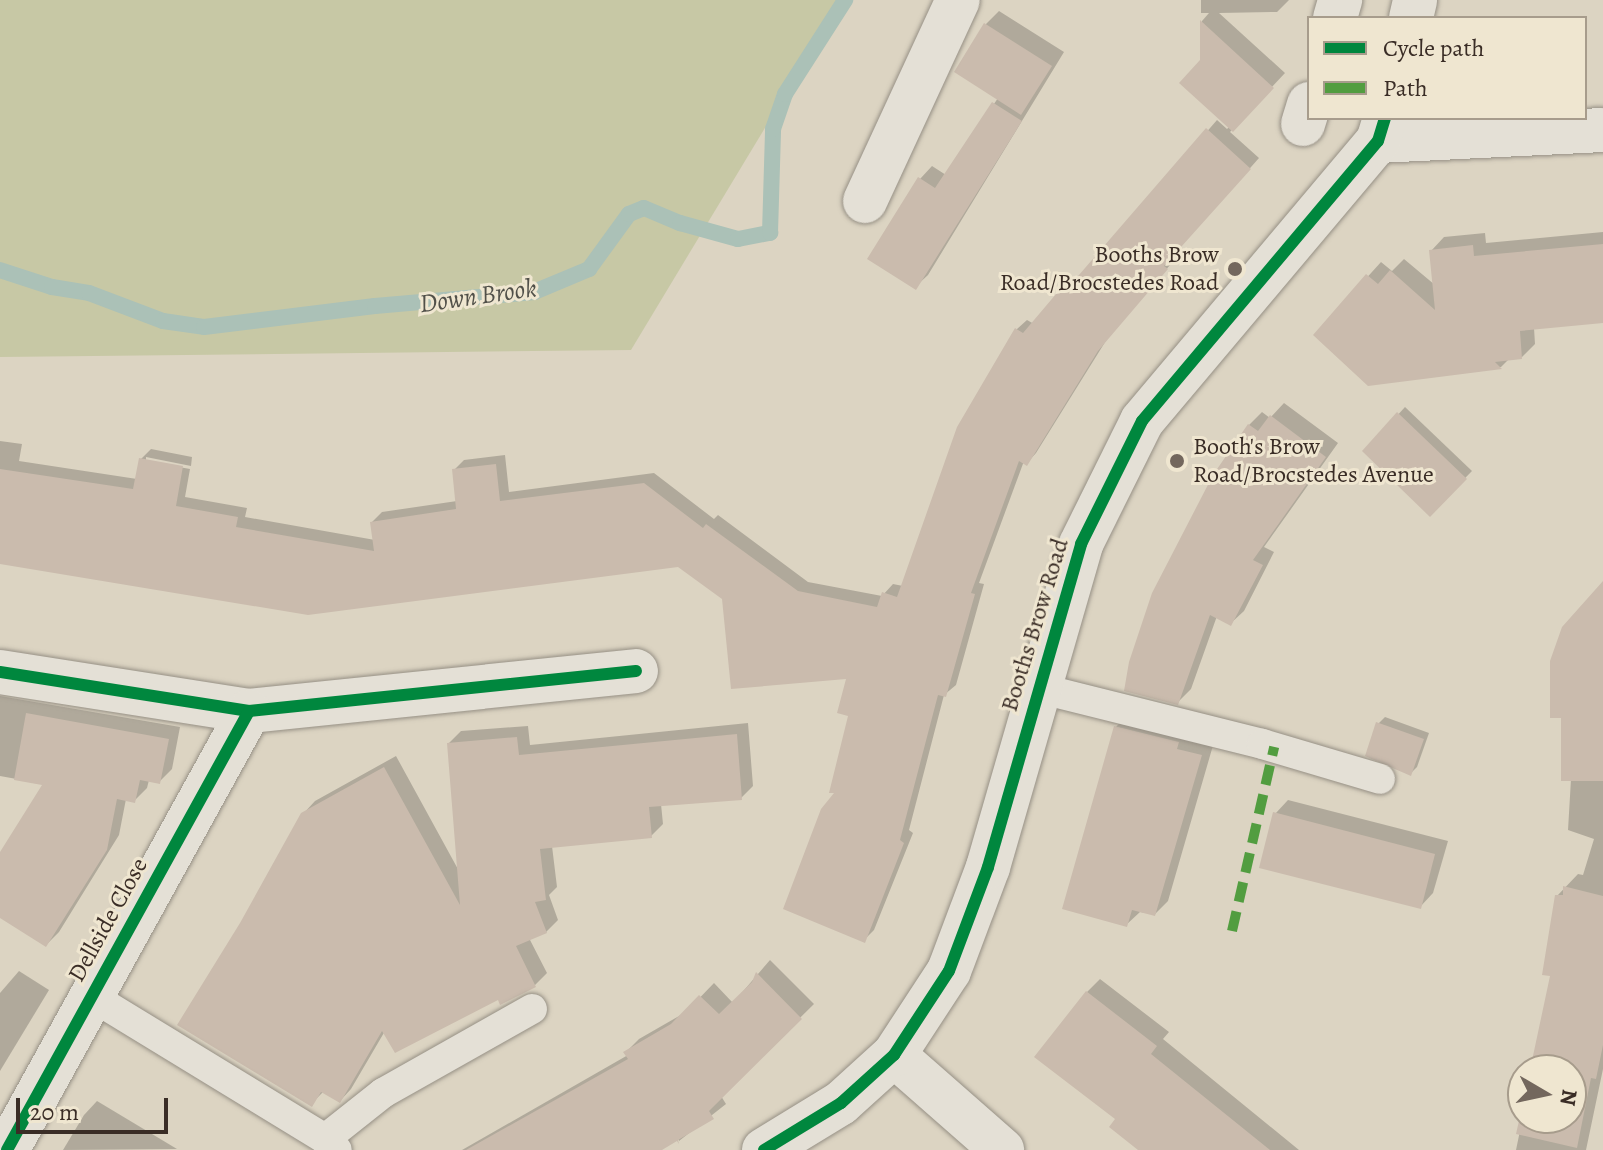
<!DOCTYPE html>
<style>
body{margin:0}
#map{position:relative;width:1603px;height:1150px;overflow:hidden;background:#dcd4c2;font-family:Alegreya,serif}
div>[style]{position:absolute}
.green>*{inset:0;background:#c7c8a5}
.shadow>*{inset:0;background:#0003}
.stream>*{height:16px;margin:-8px;padding:0 8px;transform-origin:8px;border-radius:8px;background:#abc1b7}
.building>*{inset:0;background:#cabbad}
.roads{filter:drop-shadow(0 0 2px #969085) drop-shadow(0 0 2px #969085)}
.lane>*{height:30px;margin:-15px;padding:0 15px;transform-origin:15px;border-radius:15px;background:#e4e0d6}
.street>*{height:44px;margin:-22px;padding:0 22px;transform-origin:22px;border-radius:22px;background:#e4e0d6}
.quiet>*{height:10px;margin-top:-5px;transform-origin:0;background:repeating-linear-gradient(90deg,#529d40 0 20px,transparent 0 30px)}
.cycleway>*{height:12px;margin:-6px;padding:0 6px;transform-origin:6px;border-radius:6px;background:#00873e}
.dots>*{width:22px;height:22px;translate:-50% -50%;box-sizing:border-box;border:4px solid #efe6d0;border-radius:50%}
span{translate:-50% -50%;white-space:nowrap;text-align:center;line-height:1.15;-webkit-text-stroke:6px #efe6d0;paint-order:stroke}
.poi-label{font-size:24px;color:#3a2d26}
.right{translate:-100% -50%;text-align:right}
.left{translate:0 -50%;text-align:left}
.street-label{font-size:24px;color:#3a2d26}
.water-label{font-size:26px;color:#515049;font-style:italic}
.legend{position:absolute;left:1307px;top:16px;width:280px;height:104px;box-sizing:border-box;background:#efe6d0;border:2px solid #a79c8c;margin:0;padding:10px 14px;list-style:none;font-size:24px;color:#3a2d26}
.legend li{display:flex;align-items:center;gap:16px;height:40px}
.legend b{width:40px;border:2px solid #a79c8c}
.north{position:absolute;left:1507px;top:1054px;width:80px;height:80px;box-sizing:border-box;background:#efe6d0;border:2px solid #a79c8c;border-radius:50%;rotate:99deg;font-size:22px;font-weight:700;line-height:32px;text-align:center;color:#3a2d26}
.north::after{content:'';display:block;margin:auto;width:28px;height:36px;background:#73675d;clip-path:polygon(50% 0,100% 100%,50% 72%,0 100%)}
.scale{position:absolute;left:16px;top:1098px;width:152px;height:36px;box-sizing:border-box;border:4px solid #3a2d26;border-top:0;padding-left:10px;font-size:24px;line-height:28px;white-space:nowrap;color:#3a2d26;-webkit-text-stroke:6px #efe6d0;paint-order:stroke}
</style>
<div id="map">
<div class="green">
<i style="clip-path:polygon(0 0,842px 0,631px 350px,0 357px)"></i>
</div>
<div class="shadow">
<i style="clip-path:polygon(1201px 0,1289px 0,1277px 12px,1219px 13px,1285px 73px,1230px 132px,1259px 158px,1173px 255px,1176px 258px,1107px 339px,1036px 453px,1027px 463px,1024px 461px,979px 583px,984px 584px,956px 685px,944px 695px,909px 830px,913px 833px,874px 930px,864px 940px,838px 790px,851px 714px,849px 677px,724px 598px,679px 565px,0 562px,0 441px,22px 444px,19px 461px,137px 479px,141px 459px,151px 449px,192px 457px,191px 466px,146px 457px,146px 461px,190px 469px,185px 497px,247px 508px,245px 517px,375px 540px,372px 522px,382px 512px,457px 501px,454px 470px,464px 460px,505px 455px,509px 492px,654px 473px,714px 519px,718px 515px,808px 582px,882px 596px,893px 584px,903px 586px,1017px 329px,1027px 320px,1034px 324px,1073px 278px,1077px 281px,1217px 120px,1227px 129px,1230px 126px,1202px 61px,1202px 21px,1209px 13px,1201px 13px)"></i>
<i style="clip-path:polygon(999px 11px,1064px 52px,928px 275px,915px 287px,920px 179px,932px 166px,946px 175px,998px 98px,986px 24px)"></i>
<i style="clip-path:polygon(1603px 232px,1603px 321px,1534px 328px,1535px 344px,1522px 357px,1509px 359px,1501px 367px,1369px 384px,1315px 335px,1381px 262px,1392px 271px,1404px 259px,1435px 285px,1431px 251px,1444px 237px,1485px 233px,1486px 243px)"></i>
<i style="clip-path:polygon(1284px 403px,1338px 443px,1264px 547px,1274px 552px,1244px 611px,1231px 623px,1217px 616px,1191px 689px,1178px 702px,1249px 425px,1262px 412px,1270px 418px)"></i>
<i style="clip-path:polygon(1405px 407px,1472px 471px,1430px 514px,1365px 451px)"></i>
<i style="clip-path:polygon(1603px 584px,1603px 1069px,1586px 1150px,1516px 1150px,1523px 1116px,1571px 1118px,1571px 1070px,1533px 1070px,1553px 974px,1557px 896px,1578px 874px,1583px 875px,1594px 839px,1568px 830px,1571px 779px)"></i>
<i style="clip-path:polygon(0 696px,180px 727px,172px 769px,159px 782px,149px 780px,147px 788px,135px 800px,126px 799px,119px 835px,59px 932px,46px 945px,0 916px,0 856px,44px 784px,0 776px)"></i>
<i style="clip-path:polygon(1129px 713px,1214px 742px,1168px 901px,1155px 914px,1140px 912px,1126px 925px,1116px 727px)"></i>
<i style="clip-path:polygon(1385px 717px,1429px 733px,1417px 767px,1410px 774px,1378px 724px)"></i>
<i style="clip-path:polygon(748px 723px,753px 786px,741px 798px,661px 804px,663px 824px,651px 836px,552px 846px,557px 887px,549px 895px,558px 920px,546px 932px,529px 938px,547px 973px,535px 985px,385px 1031px,351px 1089px,340px 1101px,324px 1091px,311px 1104px,242px 924px,303px 814px,315px 801px,396px 756px,459px 871px,449px 743px,461px 731px,528px 726px,530px 745px)"></i>
<i style="clip-path:polygon(1288px 800px,1448px 841px,1433px 893px,1420px 907px,1275px 814px)"></i>
<i style="clip-path:polygon(770px 960px,814px 1004px,721px 1096px,726px 1104px,679px 1141px,678px 1138px,658px 1150px,462px 1150px,628px 1055px,626px 1052px,639px 1039px,686px 1012px,714px 983px,733px 1003px)"></i>
<i style="clip-path:polygon(19px 971px,49px 990px,0 1071px,0 993px)"></i>
<i style="clip-path:polygon(1100px 979px,1169px 1032px,1163px 1039px,1299px 1150px,1141px 1150px,1118px 1119px,1087px 992px)"></i>
<i style="clip-path:polygon(97px 1101px,177px 1149px,63px 1150px,84px 1115px)"></i>
</div>
<div class="stream">
<i style="left:0;top:270px;width:55px;rotate:18.1deg"></i>
<i style="left:52px;top:287px;width:37px;rotate:9deg"></i>
<i style="left:89px;top:293px;width:79px;rotate:20.7deg"></i>
<i style="left:163px;top:321px;width:41px;rotate:8.3deg"></i>
<i style="left:204px;top:327px;width:172px;rotate:-7deg"></i>
<i style="left:375px;top:306px;width:160px;rotate:-5deg"></i>
<i style="left:534px;top:292px;width:60px;rotate:-22.7deg"></i>
<i style="left:589px;top:269px;width:68px;rotate:-54deg"></i>
<i style="left:629px;top:214px;width:16px;rotate:-22deg"></i>
<i style="left:644px;top:208px;width:39px;rotate:23deg"></i>
<i style="left:680px;top:223px;width:60px;rotate:15.4deg"></i>
<i style="left:738px;top:239px;width:33px;rotate:-11deg"></i>
<i style="left:770px;top:233px;width:104px;rotate:-88.3deg"></i>
<i style="left:773px;top:129px;width:37px;rotate:-71deg"></i>
<i style="left:785px;top:94px;width:112px;rotate:-57.4deg"></i>
</div>
<div class="building">
<i style="clip-path:polygon(1200px 20px,1274px 88px,1233px 132px,1179px 83px,1200px 60px)"></i>
<i style="clip-path:polygon(984px 23px,1052px 66px,1021px 115px,954px 72px)"></i>
<i style="clip-path:polygon(992px 102px,1022px 121px,916px 290px,867px 259px,918px 177px,935px 188px)"></i>
<i style="clip-path:polygon(1206px 128px,1251px 169px,1164px 266px,1168px 269px,1098px 351px,1027px 466px,1019px 461px,971px 593px,975px 594px,946px 697px,938px 695px,900px 840px,904px 843px,865px 943px,783px 909px,821px 809px,834px 793px,829px 793px,848px 716px,837px 713px,846px 679px,731px 689px,722px 599px,678px 567px,308px 615px,0 564px,0 469px,133px 489px,139px 458px,183px 466px,176px 506px,238px 517px,236px 527px,374px 551px,370px 522px,456px 509px,452px 469px,496px 464px,500px 501px,644px 483px,703px 528px,706px 524px,798px 591px,877px 607px,882px 592px,897px 597px,957px 427px,1015px 328px,1023px 333px,1062px 287px,1066px 290px)"></i>
<i style="clip-path:polygon(1603px 244px,1603px 323px,1520px 331px,1522px 359px,1495px 362px,1502px 369px,1368px 386px,1313px 335px,1366px 274px,1378px 284px,1390px 270px,1435px 310px,1429px 250px,1473px 245px,1474px 256px)"></i>
<i style="clip-path:polygon(1397px 412px,1467px 479px,1430px 517px,1362px 451px)"></i>
<i style="clip-path:polygon(1270px 415px,1326px 457px,1253px 560px,1263px 565px,1231px 626px,1210px 615px,1178px 705px,1124px 691px,1129px 662px,1152px 593px,1213px 475px,1248px 424px,1258px 431px)"></i>
<i style="clip-path:polygon(1603px 581px,1603px 781px,1561px 781px,1561px 718px,1550px 718px,1550px 661px,1562px 627px)"></i>
<i style="clip-path:polygon(26px 713px,169px 739px,160px 784px,140px 780px,135px 803px,117px 799px,107px 850px,46px 947px,0 918px,0 852px,42px 785px,14px 780px)"></i>
<i style="clip-path:polygon(1376px 722px,1424px 739px,1411px 776px,1365px 756px)"></i>
<i style="clip-path:polygon(1114px 726px,1179px 742px,1177px 749px,1202px 755px,1155px 916px,1132px 910px,1127px 927px,1062px 909px)"></i>
<i style="clip-path:polygon(737px 734px,742px 800px,649px 807px,652px 838px,540px 849px,546px 900px,535px 902px,547px 933px,516px 946px,536px 987px,500px 1005px,498px 1000px,395px 1053px,382px 1031px,340px 1103px,321px 1092px,312px 1107px,177px 1025px,240px 923px,301px 813px,384px 767px,460px 905px,447px 743px,517px 737px,519px 755px)"></i>
<i style="clip-path:polygon(1273px 812px,1435px 854px,1421px 909px,1259px 868px)"></i>
<i style="clip-path:polygon(1563px 886px,1603px 896px,1603px 1045px,1596px 1079px,1591px 1078px,1577px 1148px,1516px 1134px,1523px 1103px,1523px 1118px,1571px 1118px,1571px 1070px,1530px 1070px,1550px 976px,1542px 975px,1555px 895px,1563px 895px)"></i>
<i style="clip-path:polygon(756px 972px,802px 1019px,709px 1111px,714px 1119px,678px 1140px,679px 1144px,677px 1141px,662px 1150px,466px 1150px,628px 1059px,623px 1052px,671px 1024px,699px 995px,719px 1014px,752px 982px)"></i>
<i style="clip-path:polygon(1086px 991px,1157px 1046px,1151px 1054px,1270px 1150px,1138px 1150px,1109px 1127px,1115px 1119px,1034px 1057px)"></i>
</div>
<div class="roads">
<div class="lane">
<i style="left:1038px;top:688px;width:231px;rotate:14deg"></i>
<i style="left:1262px;top:744px;width:123px;rotate:16.5deg"></i>
<i style="left:91px;top:996px;width:274px;rotate:31.4deg"></i>
<i style="left:325px;top:1139px;width:16px;rotate:43deg"></i>
<i style="left:325px;top:1139px;width:74px;rotate:-38.4deg"></i>
<i style="left:383px;top:1093px;width:171px;rotate:-29.4deg"></i>
</div>
<div class="street">
<i style="left:1335px;top:18px;width:19px;rotate:-74deg"></i>
<i style="left:1411px;top:18px;width:18px;rotate:-77deg"></i>
<i style="left:1303px;top:124px;width:21px;rotate:-73deg"></i>
<i style="left:1378px;top:141px;width:225px;rotate:-2.8deg"></i>
<i style="left:865px;top:201px;width:221px;rotate:-65.2deg"></i>
<i style="left:0;top:672px;width:252px;rotate:8.9deg"></i>
<i style="left:249px;top:711px;width:389px;rotate:-5.9deg"></i>
<i style="left:894px;top:1055px;width:144px;rotate:41.3deg"></i>
<i style="left:7px;top:1150px;width:501px;rotate:-61.13deg"></i>
<i style="left:764px;top:1150px;width:90px;rotate:-31.4deg"></i>
<i style="left:841px;top:1103px;width:72px;rotate:-42.2deg"></i>
<i style="left:894px;top:1055px;width:100px;rotate:-56.8deg"></i>
<i style="left:949px;top:971px;width:111px;rotate:-69.4deg"></i>
<i style="left:988px;top:867px;width:336px;rotate:-73.9deg"></i>
<i style="left:1081px;top:544px;width:137px;rotate:-63.6deg"></i>
<i style="left:1142px;top:421px;width:366px;rotate:-49.9deg"></i>
<i style="left:1378px;top:141px;width:24px;rotate:-73deg"></i>
</div>
</div>
<div class="quiet">
<i style="left:1232px;top:931px;width:189px;rotate:-77.1deg"></i>
</div>
<div class="cycleway">
<i style="left:0;top:672px;width:252px;rotate:8.9deg"></i>
<i style="left:249px;top:711px;width:389px;rotate:-5.9deg"></i>
<i style="left:7px;top:1150px;width:501px;rotate:-61.13deg"></i>
<i style="left:764px;top:1150px;width:90px;rotate:-31.4deg"></i>
<i style="left:841px;top:1103px;width:72px;rotate:-42.2deg"></i>
<i style="left:894px;top:1055px;width:100px;rotate:-56.8deg"></i>
<i style="left:949px;top:971px;width:111px;rotate:-69.4deg"></i>
<i style="left:988px;top:867px;width:336px;rotate:-73.9deg"></i>
<i style="left:1081px;top:544px;width:137px;rotate:-63.6deg"></i>
<i style="left:1142px;top:421px;width:366px;rotate:-49.9deg"></i>
<i style="left:1378px;top:141px;width:24px;rotate:-73deg"></i>
</div>
<div class="dots">
<i style="left:1235px;top:269px;background:#73675d"></i>
<i style="left:1177px;top:461px;background:#73675d"></i>
</div>
<div class="poi-label">
<span class="right" style="left:1219px;top:269px">Booths Brow<br>Road/Brocstedes Road</span>
<span class="left" style="left:1193px;top:461px">Booth's Brow<br>Road/Brocstedes Avenue</span>
</div>
<div class="street-label">
<span style="left:1035px;top:625px;rotate:-73deg">Booths Brow Road</span>
<span style="left:108px;top:920px;rotate:-61deg">Dellside Close</span>
</div>
<div class="water-label">
<span style="left:478px;top:296px;rotate:-8deg">Down Brook</span>
</div>
<ul class="legend">
<li><b style="height:10px;background:#00873e"></b>Cycle path</li>
<li><b style="height:10px;background:#529d40"></b>Path</li>
</ul>
<div class="north">N</div>
<div class="scale">20 m</div>
</div>
